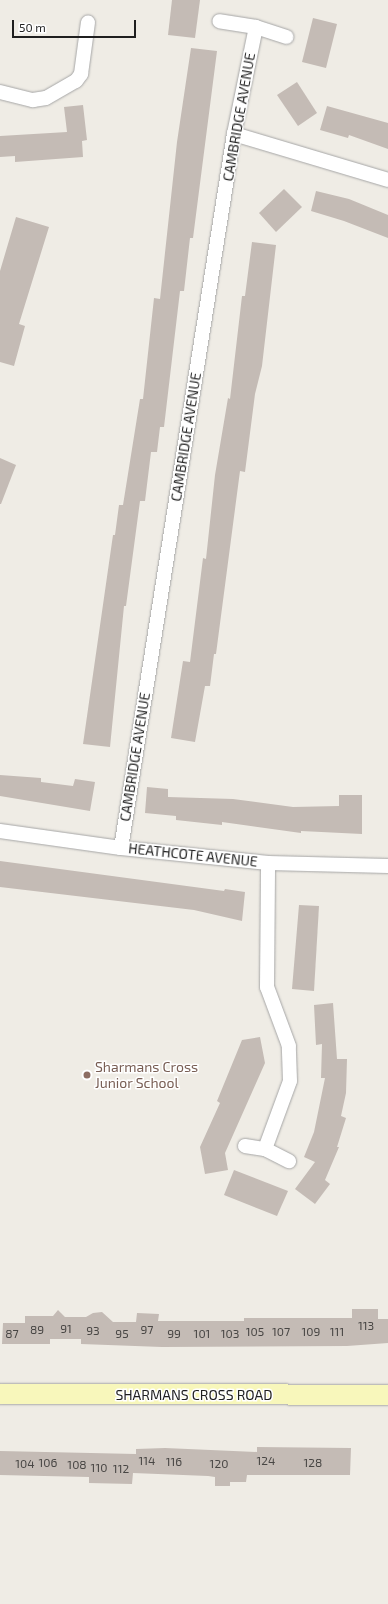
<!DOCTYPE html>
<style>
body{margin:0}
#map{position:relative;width:388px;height:1604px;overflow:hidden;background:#efece5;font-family:"Exo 2",sans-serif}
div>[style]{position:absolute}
.building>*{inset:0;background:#c4bbb5}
.roads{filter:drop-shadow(0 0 1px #a6a6a6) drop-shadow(0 0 1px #a6a6a6)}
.street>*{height:14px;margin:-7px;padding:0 7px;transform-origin:7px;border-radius:7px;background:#fff}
.secondary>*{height:20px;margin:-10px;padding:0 10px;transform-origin:10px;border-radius:10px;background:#f8f7bb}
.dots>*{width:11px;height:11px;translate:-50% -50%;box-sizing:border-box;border:2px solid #fff;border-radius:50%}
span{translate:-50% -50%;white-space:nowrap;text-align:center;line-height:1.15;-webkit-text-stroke:3px #fff;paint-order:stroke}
.number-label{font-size:12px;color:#484644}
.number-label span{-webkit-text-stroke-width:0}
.street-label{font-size:14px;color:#1f1f1f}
.education-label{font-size:14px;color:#785e54}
.left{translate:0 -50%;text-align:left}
.scale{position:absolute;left:12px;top:20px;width:124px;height:18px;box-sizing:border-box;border:2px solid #1f1f1f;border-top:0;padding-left:5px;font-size:12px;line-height:14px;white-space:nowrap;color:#1f1f1f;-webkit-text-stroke:3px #fff;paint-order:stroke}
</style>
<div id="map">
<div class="building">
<i style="clip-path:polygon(172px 0,200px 0,195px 38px,168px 35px)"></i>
<i style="clip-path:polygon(313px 18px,337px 24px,326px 68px,302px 62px)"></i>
<i style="clip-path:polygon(191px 48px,217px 51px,193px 238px,190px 238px,184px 291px,180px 291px,164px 427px,160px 427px,157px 452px,151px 452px,145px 501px,140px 501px,126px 606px,124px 606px,110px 747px,83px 744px,113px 535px,115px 535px,119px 505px,123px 505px,140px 399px,143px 399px,154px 298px,160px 299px,177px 142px)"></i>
<i style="clip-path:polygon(297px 82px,317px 113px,298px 126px,277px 95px)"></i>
<i style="clip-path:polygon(83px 105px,87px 140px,82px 141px,83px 157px,15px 162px,15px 156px,0 157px,0 136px,67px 132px,64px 107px)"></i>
<i style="clip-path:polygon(327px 106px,388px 123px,388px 149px,349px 135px,348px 138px,320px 130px)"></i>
<i style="clip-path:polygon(284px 189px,302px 207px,276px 232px,259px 213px)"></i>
<i style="clip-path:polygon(316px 191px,349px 199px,388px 215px,388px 238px,344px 221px,311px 211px)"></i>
<i style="clip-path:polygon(16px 217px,49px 227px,19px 324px,25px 326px,14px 366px,0 362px,0 271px)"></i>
<i style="clip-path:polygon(252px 242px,276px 245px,262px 366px,255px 394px,245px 472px,240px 471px,216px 654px,214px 654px,210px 686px,205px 686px,195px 742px,171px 738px,183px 661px,190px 662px,203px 558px,206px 559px,215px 475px,228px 398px,230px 399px,242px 296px,245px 296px)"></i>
<i style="clip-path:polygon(0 458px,16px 465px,1px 504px,0 504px)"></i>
<i style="clip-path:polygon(0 775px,41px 778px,41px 782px,73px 786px,75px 779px,95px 782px,90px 811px,0 796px)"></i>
<i style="clip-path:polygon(147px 787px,168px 789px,168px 797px,233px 799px,293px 807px,339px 806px,339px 795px,362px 795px,362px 834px,301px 831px,301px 833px,222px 822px,222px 825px,176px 820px,176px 816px,145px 813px)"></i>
<i style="clip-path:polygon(0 861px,224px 891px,225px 889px,245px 892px,242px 921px,194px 910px,0 887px)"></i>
<i style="clip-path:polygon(299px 905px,319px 906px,314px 991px,292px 989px)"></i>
<i style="clip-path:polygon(333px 1003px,337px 1059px,347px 1059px,346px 1093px,341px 1116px,346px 1118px,337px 1147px,339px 1147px,325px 1180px,330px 1184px,315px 1204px,295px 1189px,315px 1162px,304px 1157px,314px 1132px,325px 1078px,321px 1078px,322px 1044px,316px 1045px,314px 1005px)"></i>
<i style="clip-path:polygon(260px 1037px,265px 1063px,225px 1153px,228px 1170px,205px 1174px,200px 1147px,220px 1103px,217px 1101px,242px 1040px)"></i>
<i style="clip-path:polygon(234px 1170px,288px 1191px,277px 1216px,224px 1195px)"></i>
<i style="clip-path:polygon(352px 1309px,378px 1309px,378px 1319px,388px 1319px,388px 1343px,347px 1346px,162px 1347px,81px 1344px,81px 1339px,50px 1339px,50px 1344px,2px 1344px,3px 1323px,25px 1323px,25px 1316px,53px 1316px,58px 1310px,65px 1317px,86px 1317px,93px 1313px,102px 1312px,113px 1322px,136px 1322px,137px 1313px,159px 1314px,158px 1321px,244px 1321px,244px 1318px,352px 1318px)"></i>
<i style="clip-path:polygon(257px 1447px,351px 1448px,350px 1475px,247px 1475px,246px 1482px,230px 1482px,230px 1486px,215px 1486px,215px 1477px,208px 1476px,133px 1473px,132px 1484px,89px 1483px,89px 1477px,0 1475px,0 1451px,136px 1454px,136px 1449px,165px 1448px,257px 1452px)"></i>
</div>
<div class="roads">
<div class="street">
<i style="left:256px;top:27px;width:32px;rotate:18deg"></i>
<i style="left:0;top:92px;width:34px;rotate:14deg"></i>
<i style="left:33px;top:100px;width:13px;rotate:-9deg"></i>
<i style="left:46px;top:98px;width:34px;rotate:-30deg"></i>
<i style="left:76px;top:81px;width:9px;rotate:-54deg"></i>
<i style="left:81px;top:74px;width:52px;rotate:-82.3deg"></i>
<i style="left:234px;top:134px;width:161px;rotate:16.6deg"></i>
<i style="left:0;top:831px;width:122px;rotate:8deg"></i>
<i style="left:121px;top:848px;width:148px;rotate:5.8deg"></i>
<i style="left:268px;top:863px;width:120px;rotate:1.4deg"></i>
<i style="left:121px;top:848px;width:723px;rotate:-81.01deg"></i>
<i style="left:234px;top:134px;width:109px;rotate:-78.4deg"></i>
<i style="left:256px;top:27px;width:37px;rotate:-171deg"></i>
<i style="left:245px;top:1146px;width:20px;rotate:9deg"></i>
<i style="left:265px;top:1149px;width:27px;rotate:27deg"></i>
<i style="left:265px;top:1149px;width:72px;rotate:-69.8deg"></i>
<i style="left:290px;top:1081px;width:35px;rotate:-92deg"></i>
<i style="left:289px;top:1046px;width:63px;rotate:-110.4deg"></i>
<i style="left:267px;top:987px;width:124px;rotate:-89.5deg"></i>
</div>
<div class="secondary">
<i style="left:0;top:1394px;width:388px;rotate:0.1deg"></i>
</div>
</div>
<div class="dots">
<i style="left:87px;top:1075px;background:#8d6e63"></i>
</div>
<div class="number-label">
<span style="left:366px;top:1326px">113</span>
<span style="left:66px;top:1329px">91</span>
<span style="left:37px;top:1330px">89</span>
<span style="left:147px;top:1330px">97</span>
<span style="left:93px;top:1331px">93</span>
<span style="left:255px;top:1332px">105</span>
<span style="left:281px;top:1332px">107</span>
<span style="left:311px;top:1332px">109</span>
<span style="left:337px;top:1332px">111</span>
<span style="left:12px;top:1334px">87</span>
<span style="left:122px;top:1334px">95</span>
<span style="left:174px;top:1334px">99</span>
<span style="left:202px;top:1334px">101</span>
<span style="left:230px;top:1334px">103</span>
<span style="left:147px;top:1461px">114</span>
<span style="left:266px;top:1461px">124</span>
<span style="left:174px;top:1462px">116</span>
<span style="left:48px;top:1463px">106</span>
<span style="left:313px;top:1463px">128</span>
<span style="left:25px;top:1464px">104</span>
<span style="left:219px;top:1464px">120</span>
<span style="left:77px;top:1465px">108</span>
<span style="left:99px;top:1468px">110</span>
<span style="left:121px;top:1469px">112</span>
</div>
<div class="street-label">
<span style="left:239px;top:117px;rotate:-80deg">CAMBRIDGE AVENUE</span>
<span style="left:186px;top:437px;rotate:-81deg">CAMBRIDGE AVENUE</span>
<span style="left:135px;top:757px;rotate:-81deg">CAMBRIDGE AVENUE</span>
<span style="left:193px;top:855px;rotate:6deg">HEATHCOTE AVENUE</span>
<span style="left:194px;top:1395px">SHARMANS CROSS ROAD</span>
</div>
<div class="education-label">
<span class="left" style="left:95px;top:1075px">Sharmans Cross<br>Junior School</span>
</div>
<div class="scale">50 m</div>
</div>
